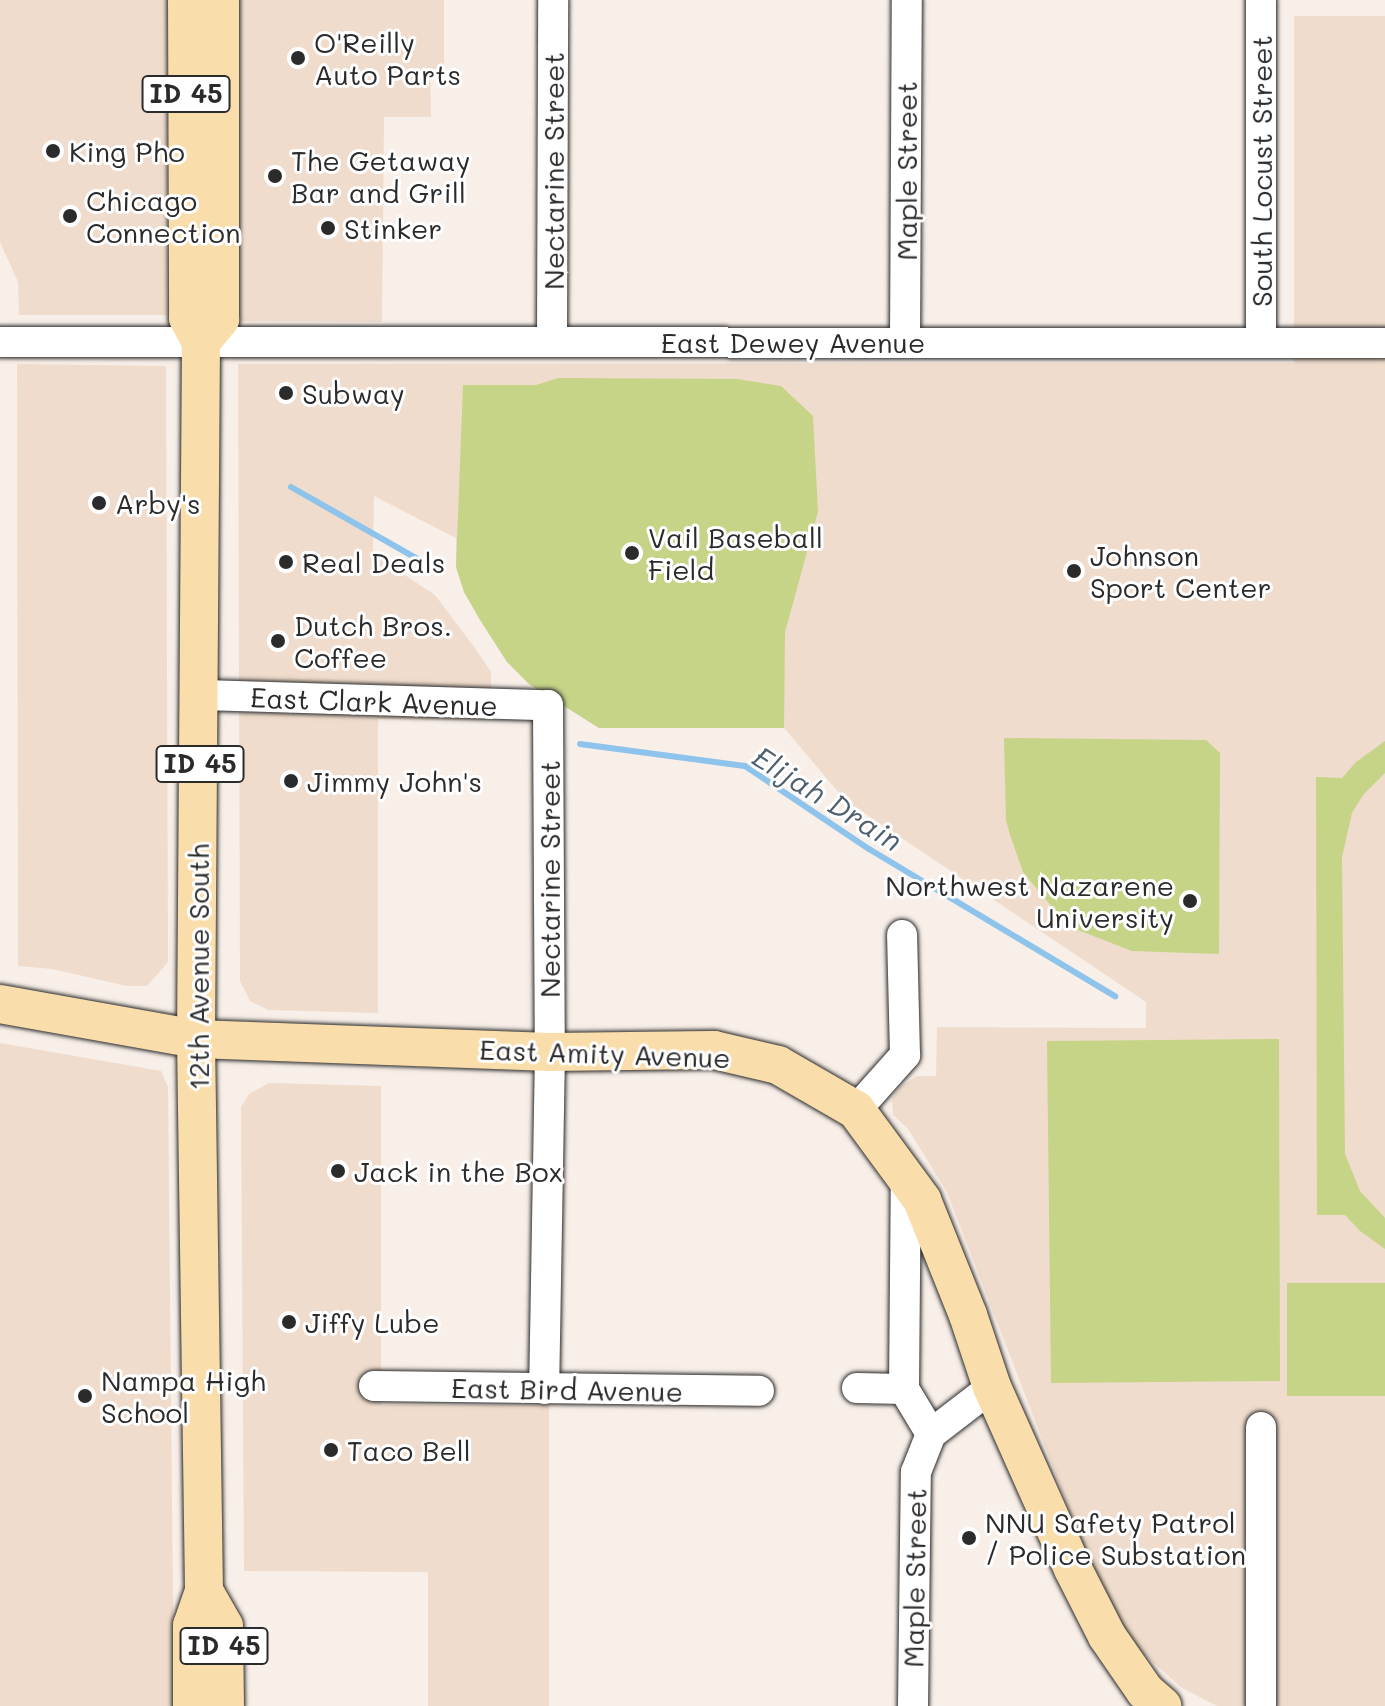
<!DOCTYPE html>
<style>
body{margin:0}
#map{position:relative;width:1385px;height:1706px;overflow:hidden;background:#f8efe8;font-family:Mali,sans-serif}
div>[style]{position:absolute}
.built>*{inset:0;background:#efdccc}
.green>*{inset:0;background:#c6d488}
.stream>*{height:6px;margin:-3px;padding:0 3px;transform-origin:3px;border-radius:3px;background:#8ec3ec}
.roads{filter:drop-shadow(0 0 2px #2b2b2b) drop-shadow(0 0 2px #2b2b2b)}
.minor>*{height:30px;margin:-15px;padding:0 15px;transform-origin:15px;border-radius:15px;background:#fff}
.major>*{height:38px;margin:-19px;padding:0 19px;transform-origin:19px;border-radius:19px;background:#f9ddab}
.dots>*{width:22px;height:22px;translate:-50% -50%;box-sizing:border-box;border:4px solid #fff;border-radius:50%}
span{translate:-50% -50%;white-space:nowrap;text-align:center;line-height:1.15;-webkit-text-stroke:6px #fff;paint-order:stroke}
.shield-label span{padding:2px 6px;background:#fff;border:2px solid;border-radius:6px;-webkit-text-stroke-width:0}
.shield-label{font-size:26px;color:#2b2b2b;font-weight:700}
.poi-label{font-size:28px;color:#2b2b2b}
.left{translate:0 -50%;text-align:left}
.right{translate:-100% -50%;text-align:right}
.street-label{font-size:28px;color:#2b2b2b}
.water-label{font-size:30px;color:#4e606f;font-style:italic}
</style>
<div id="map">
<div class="built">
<i style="clip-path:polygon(0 0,167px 0,167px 315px,19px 315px,18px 282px,0 242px)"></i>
<i style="clip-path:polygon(237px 0,444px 0,444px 69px,430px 69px,431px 117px,384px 117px,382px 322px,238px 321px)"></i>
<i style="clip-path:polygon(1294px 16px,1385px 16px,1385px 1706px,1217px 1706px,1182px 1688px,1138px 1649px,1106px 1605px,947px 1192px,908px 1129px,893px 1115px,892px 1099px,900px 1087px,917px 1076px,936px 1076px,937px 1027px,1146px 1028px,1146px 1002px,845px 800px,784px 728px,599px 728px,529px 684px,507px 662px,464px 592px,456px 567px,456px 538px,374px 496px,373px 554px,435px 595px,477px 651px,491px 672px,491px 720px,378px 719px,378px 1013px,269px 1010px,250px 1001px,240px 981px,238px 364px,1294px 363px)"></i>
<i style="clip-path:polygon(17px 364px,166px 366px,168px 962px,147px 986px,127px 986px,52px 969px,18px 966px)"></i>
<i style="clip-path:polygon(0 1043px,161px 1071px,168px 1087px,174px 1706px,0 1706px)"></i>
<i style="clip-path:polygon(269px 1083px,381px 1086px,381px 1405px,549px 1405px,549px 1706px,428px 1706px,428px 1572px,244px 1571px,241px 1107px,249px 1094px)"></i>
</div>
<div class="green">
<i style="clip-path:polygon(558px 378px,737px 379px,781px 386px,813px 416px,818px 512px,785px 632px,784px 728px,599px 728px,529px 684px,507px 662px,480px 620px,464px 592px,456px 567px,463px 385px,536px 385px)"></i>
<i style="clip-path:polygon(1004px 738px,1206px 740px,1220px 753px,1219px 954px,1132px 951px,1078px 930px,1057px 913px,1023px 872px,1010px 835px,1006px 820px)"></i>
<i style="clip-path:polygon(1385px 741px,1385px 773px,1363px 795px,1352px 813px,1342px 857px,1345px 1154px,1360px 1191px,1385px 1218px,1385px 1249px,1360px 1231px,1345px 1215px,1317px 1215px,1316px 777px,1342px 778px,1356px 762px)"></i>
<i style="clip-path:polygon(1279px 1039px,1280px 1381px,1051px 1383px,1047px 1041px)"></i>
<i style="clip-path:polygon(1287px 1283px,1385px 1283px,1385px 1396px,1287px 1396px)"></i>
</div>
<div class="stream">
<i style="left:291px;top:487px;width:154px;rotate:29.6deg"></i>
<i style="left:580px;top:744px;width:166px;rotate:7.6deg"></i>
<i style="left:745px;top:766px;width:149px;rotate:33.8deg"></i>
<i style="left:869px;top:849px;width:287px;rotate:30.9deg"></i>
</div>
<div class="roads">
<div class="minor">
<i style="left:0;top:342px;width:1385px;rotate:0.04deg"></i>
<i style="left:552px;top:342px;width:342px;rotate:-89.8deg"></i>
<i style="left:905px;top:342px;width:342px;rotate:-89.7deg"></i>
<i style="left:1261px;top:343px;width:343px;rotate:-90deg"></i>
<i style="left:201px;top:695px;width:347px;rotate:1.7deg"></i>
<i style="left:548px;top:705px;width:347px;rotate:89.7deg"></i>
<i style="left:550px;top:1052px;width:337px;rotate:91deg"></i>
<i style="left:856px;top:1110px;width:74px;rotate:-48.3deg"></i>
<i style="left:905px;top:1055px;width:120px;rotate:-91.4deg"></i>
<i style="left:374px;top:1386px;width:385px;rotate:0.7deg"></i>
<i style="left:857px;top:1388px;width:47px;rotate:1.2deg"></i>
<i style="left:904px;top:1389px;width:52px;rotate:59deg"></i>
<i style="left:904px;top:1389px;width:211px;rotate:-89.5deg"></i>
<i style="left:1261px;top:1427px;width:279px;rotate:90deg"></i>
<i style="left:913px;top:1706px;width:234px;rotate:-89.3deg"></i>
<i style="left:916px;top:1472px;width:41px;rotate:-68.5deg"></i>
<i style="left:931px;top:1434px;width:77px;rotate:-37.6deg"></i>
</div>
<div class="major">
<i style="left:187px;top:0;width:318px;rotate:89.8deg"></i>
<i style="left:188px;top:318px;width:27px;rotate:62deg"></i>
<i style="left:201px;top:342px;width:697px;rotate:90.41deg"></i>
<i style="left:196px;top:1039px;width:552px;rotate:89.17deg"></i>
<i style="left:204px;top:1591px;width:36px;rotate:109deg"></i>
<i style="left:192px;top:1625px;width:81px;rotate:90deg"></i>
<i style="left:201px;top:342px;width:30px;rotate:-50deg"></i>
<i style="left:220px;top:319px;width:319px;rotate:-90deg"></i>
<i style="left:0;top:1004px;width:199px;rotate:10.1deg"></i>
<i style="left:196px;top:1039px;width:354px;rotate:2.1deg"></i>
<i style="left:550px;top:1052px;width:164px;rotate:-0.7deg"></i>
<i style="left:714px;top:1050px;width:66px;rotate:13.2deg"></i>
<i style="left:778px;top:1065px;width:90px;rotate:30deg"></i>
<i style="left:856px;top:1110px;width:112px;rotate:53.7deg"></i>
<i style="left:922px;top:1200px;width:124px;rotate:68.2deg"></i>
<i style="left:968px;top:1315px;width:76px;rotate:71.6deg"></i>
<i style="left:992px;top:1387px;width:199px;rotate:66deg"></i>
<i style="left:1073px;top:1569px;width:75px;rotate:63.1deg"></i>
<i style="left:1107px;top:1636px;width:67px;rotate:55.4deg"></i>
<i style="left:1145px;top:1691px;width:23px;rotate:41deg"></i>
<i style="left:204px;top:1591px;width:40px;rotate:60.3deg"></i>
<i style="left:224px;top:1626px;width:80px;rotate:89.3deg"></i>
</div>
</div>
<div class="dots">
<i style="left:298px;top:58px;background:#2b2b2b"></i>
<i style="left:53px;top:151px;background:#2b2b2b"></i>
<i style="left:275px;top:176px;background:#2b2b2b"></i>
<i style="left:70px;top:216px;background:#2b2b2b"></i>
<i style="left:328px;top:228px;background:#2b2b2b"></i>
<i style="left:286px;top:393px;background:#2b2b2b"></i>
<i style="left:99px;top:503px;background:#2b2b2b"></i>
<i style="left:632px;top:553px;background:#2b2b2b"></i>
<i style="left:286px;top:562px;background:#2b2b2b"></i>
<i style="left:1074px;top:571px;background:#2b2b2b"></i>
<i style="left:278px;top:641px;background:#2b2b2b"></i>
<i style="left:291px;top:781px;background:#2b2b2b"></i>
<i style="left:1190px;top:901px;background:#2b2b2b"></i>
<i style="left:338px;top:1171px;background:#2b2b2b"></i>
<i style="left:289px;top:1322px;background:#2b2b2b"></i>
<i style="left:85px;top:1396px;background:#2b2b2b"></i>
<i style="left:331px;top:1450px;background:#2b2b2b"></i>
<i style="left:969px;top:1538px;background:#2b2b2b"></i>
</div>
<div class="shield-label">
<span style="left:186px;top:94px">ID 45</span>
<span style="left:200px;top:764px">ID 45</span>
<span style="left:224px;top:1646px">ID 45</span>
</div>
<div class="poi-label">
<span class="left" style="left:314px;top:58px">O'Reilly<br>Auto Parts</span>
<span class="left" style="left:69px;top:151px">King Pho</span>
<span class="left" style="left:291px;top:176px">The Getaway<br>Bar and Grill</span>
<span class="left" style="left:86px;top:216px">Chicago<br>Connection</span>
<span class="left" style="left:344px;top:228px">Stinker</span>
<span class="left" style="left:302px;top:393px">Subway</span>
<span class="left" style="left:115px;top:503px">Arby's</span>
<span class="left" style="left:648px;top:553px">Vail Baseball<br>Field</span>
<span class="left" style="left:1090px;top:571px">Johnson<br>Sport Center</span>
<span class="left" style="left:302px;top:562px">Real Deals</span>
<span class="left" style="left:294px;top:641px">Dutch Bros.<br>Coffee</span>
<span class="left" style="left:307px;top:781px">Jimmy John's</span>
<span class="right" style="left:1174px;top:901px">Northwest Nazarene<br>University</span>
<span class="left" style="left:354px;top:1171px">Jack in the Box</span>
<span class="left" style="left:305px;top:1322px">Jiffy Lube</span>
<span class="left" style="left:101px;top:1396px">Nampa High<br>School</span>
<span class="left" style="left:347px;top:1450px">Taco Bell</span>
<span class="left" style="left:985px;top:1538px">NNU Safety Patrol<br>/ Police Substation</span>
</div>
<div class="street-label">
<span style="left:553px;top:171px;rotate:-90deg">Nectarine Street</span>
<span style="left:906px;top:171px;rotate:-90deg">Maple Street</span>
<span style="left:1261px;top:171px;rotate:-90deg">South Locust Street</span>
<span style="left:793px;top:342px">East Dewey Avenue</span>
<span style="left:374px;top:701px;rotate:2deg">East Clark Avenue</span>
<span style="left:549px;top:879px;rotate:-90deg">Nectarine Street</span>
<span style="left:198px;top:967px;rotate:-90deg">12th Avenue South</span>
<span style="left:605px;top:1053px;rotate:2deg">East Amity Avenue</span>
<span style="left:567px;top:1389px;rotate:1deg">East Bird Avenue</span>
<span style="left:914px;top:1578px;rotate:-89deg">Maple Street</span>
</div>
<div class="water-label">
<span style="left:828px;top:798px;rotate:32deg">Elijah Drain</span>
</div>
</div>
